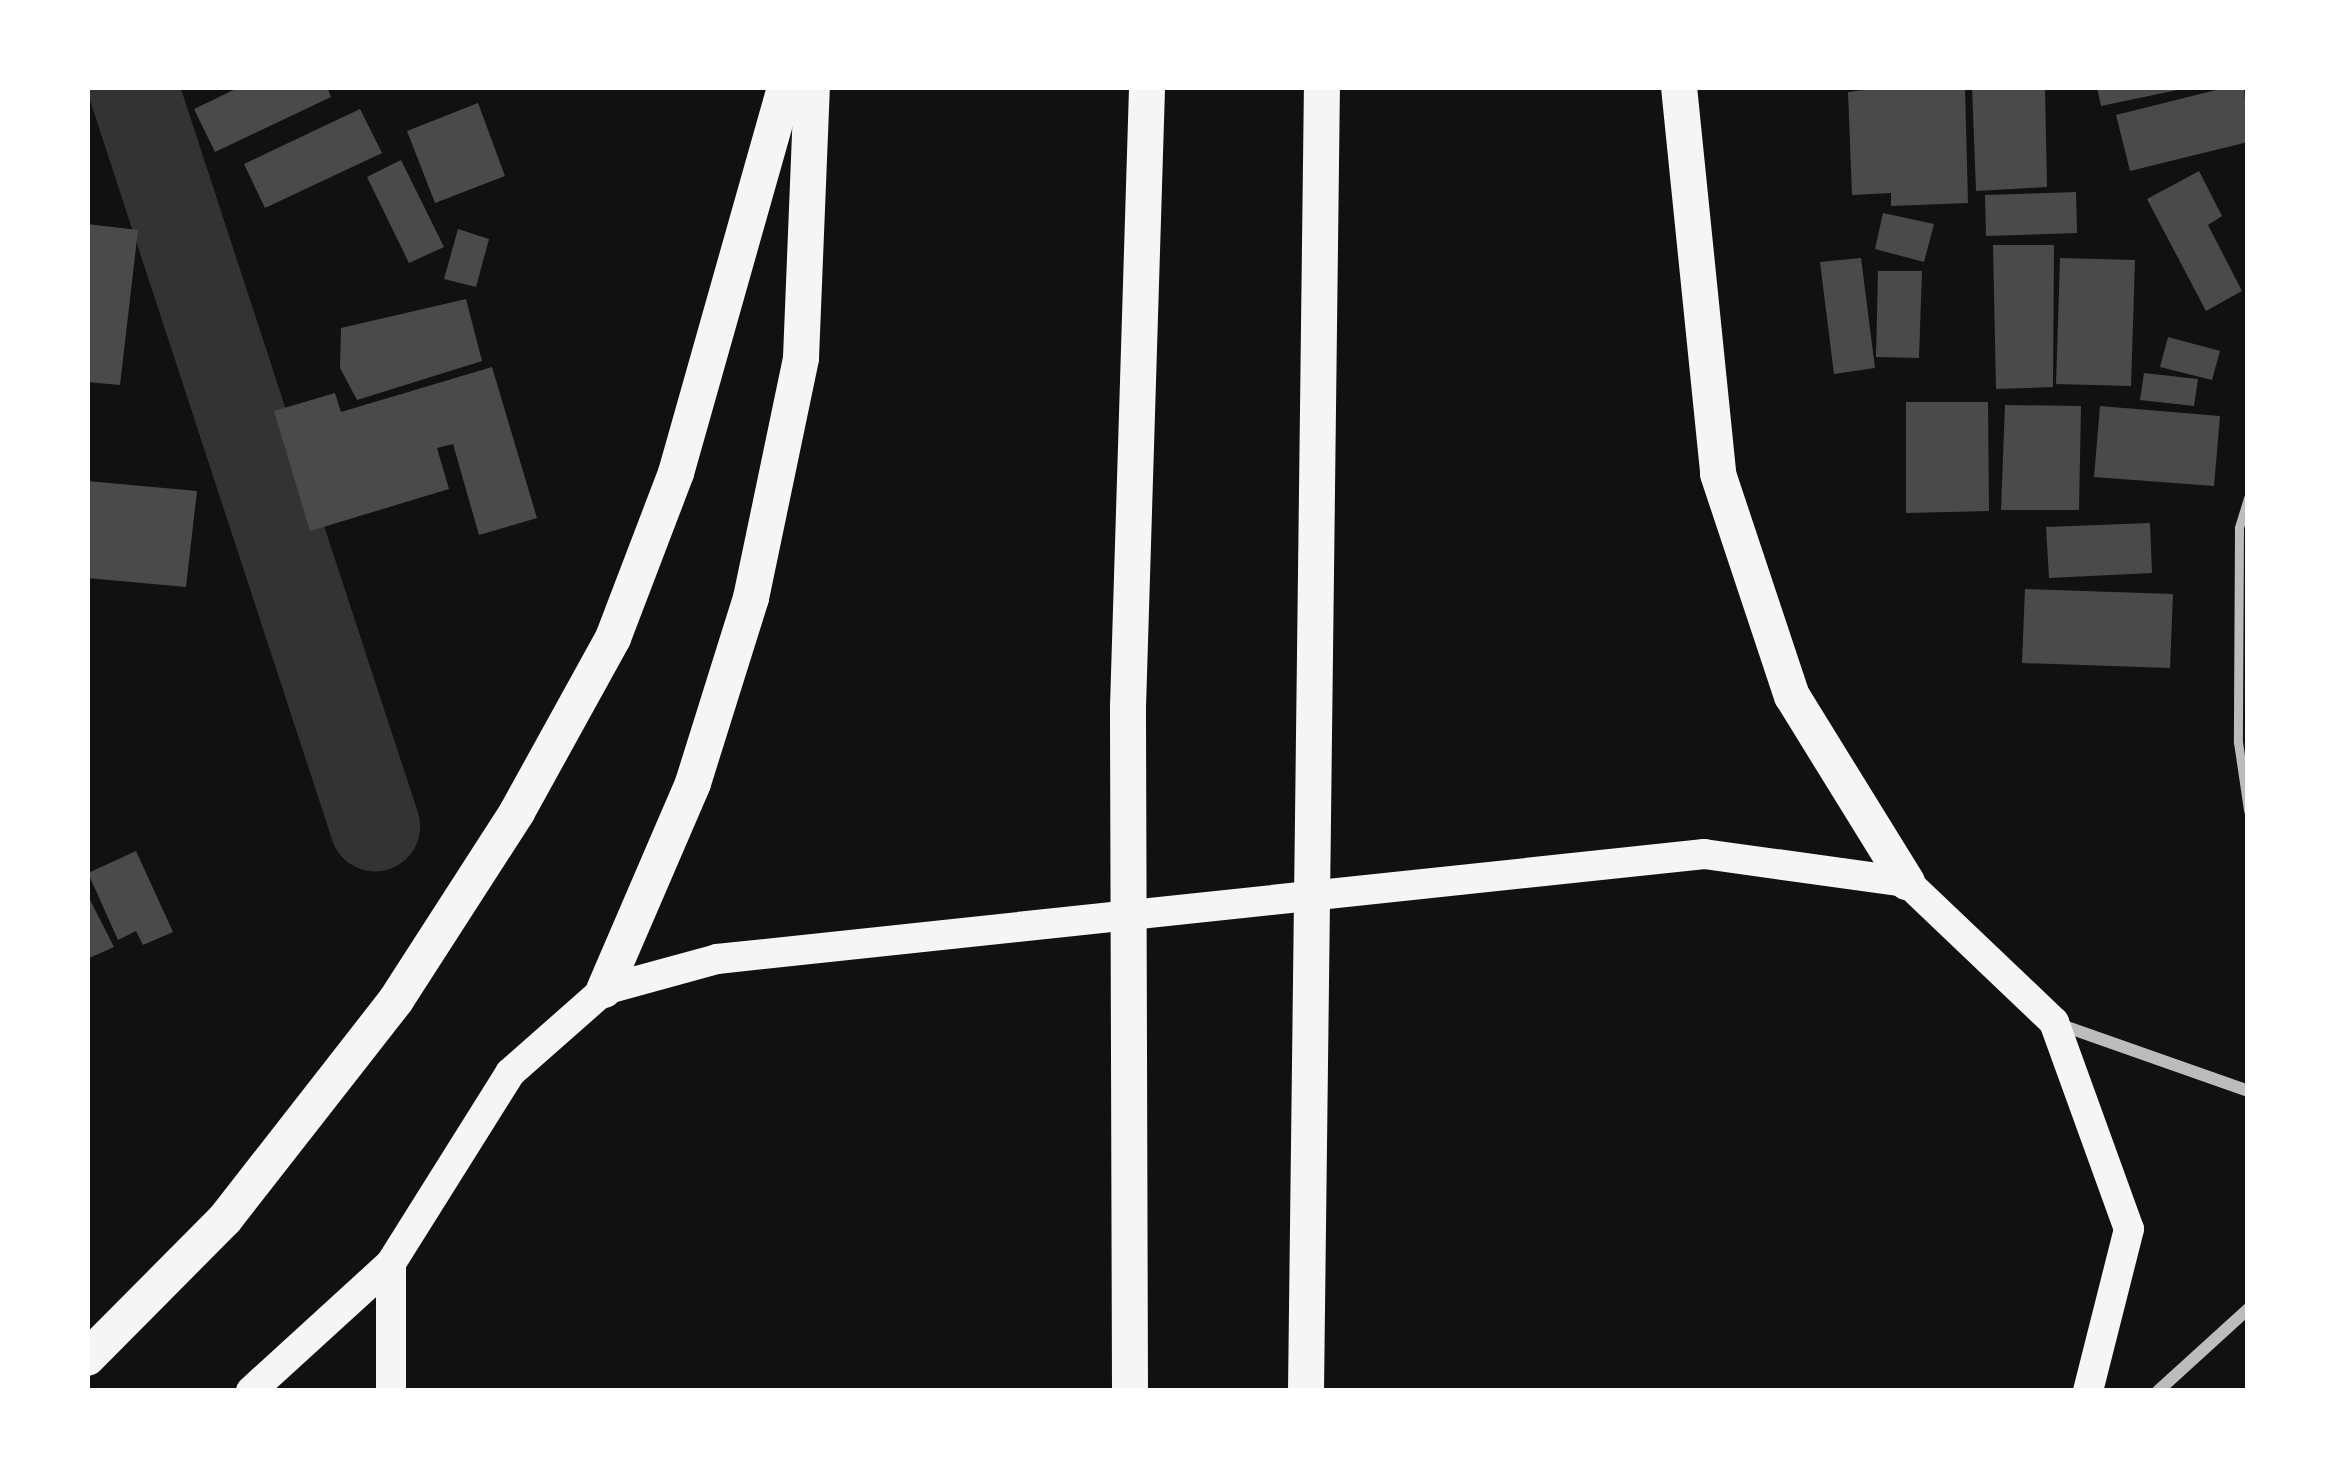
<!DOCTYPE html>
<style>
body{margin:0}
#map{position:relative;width:2335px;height:1478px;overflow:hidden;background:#111;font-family:"Times New Roman",serif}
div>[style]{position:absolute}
.canal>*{height:90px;margin:-45px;padding:0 45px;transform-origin:45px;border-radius:45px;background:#333}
.building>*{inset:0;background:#4a4a4a}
.service>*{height:9px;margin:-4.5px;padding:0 4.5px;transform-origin:4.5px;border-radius:4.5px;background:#bcbcbc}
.minor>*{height:12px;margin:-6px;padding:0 6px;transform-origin:6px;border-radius:6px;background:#bcbcbc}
.primary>*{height:30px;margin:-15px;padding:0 15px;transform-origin:15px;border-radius:15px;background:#f5f5f5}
.motorway>*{height:36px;margin:-18px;padding:0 18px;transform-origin:18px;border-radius:18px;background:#f5f5f5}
span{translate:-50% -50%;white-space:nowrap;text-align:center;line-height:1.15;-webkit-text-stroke:12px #fff;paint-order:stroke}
.frame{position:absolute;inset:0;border:90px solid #fff;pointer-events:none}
</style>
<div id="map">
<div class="canal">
<i style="left:133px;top:87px;width:778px;rotate:71.87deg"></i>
</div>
<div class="building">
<i style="clip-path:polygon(240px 87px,327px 87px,331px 97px,215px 152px,194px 109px)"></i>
<i style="clip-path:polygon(1889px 87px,1965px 87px,1968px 203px,1891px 206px,1891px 193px,1852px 195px,1848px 92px)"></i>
<i style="clip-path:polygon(1972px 87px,2045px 87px,2047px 187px,1976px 191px)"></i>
<i style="clip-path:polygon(2097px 87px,2182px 87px,2182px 89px,2101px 106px)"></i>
<i style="clip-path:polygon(2228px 87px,2244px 87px,2248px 142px,2130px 171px,2116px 115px)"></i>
<i style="clip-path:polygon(478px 103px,505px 176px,435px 203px,407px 131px)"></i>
<i style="clip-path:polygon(360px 109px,382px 153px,265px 208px,244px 164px)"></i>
<i style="clip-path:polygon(401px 160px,444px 247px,409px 263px,367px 177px)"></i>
<i style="clip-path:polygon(2199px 171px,2222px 216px,2208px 225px,2242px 291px,2206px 311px,2147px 199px)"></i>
<i style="clip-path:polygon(2076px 192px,2077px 233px,1986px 236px,1985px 195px)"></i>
<i style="clip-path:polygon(1883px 213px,1934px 224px,1924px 262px,1875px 249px)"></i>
<i style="clip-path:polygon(87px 224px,138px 230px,120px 385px,87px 382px)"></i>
<i style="clip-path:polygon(458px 229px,489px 239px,476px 287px,444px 279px)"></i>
<i style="clip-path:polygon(1993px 245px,2054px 245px,2053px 387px,1996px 389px)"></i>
<i style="clip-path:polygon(1861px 258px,1875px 368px,1834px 374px,1820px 262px)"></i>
<i style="clip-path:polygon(2060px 258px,2135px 260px,2131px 386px,2056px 384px)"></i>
<i style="clip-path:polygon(1878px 271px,1922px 271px,1919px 358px,1876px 357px)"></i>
<i style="clip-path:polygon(466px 299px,482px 361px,357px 400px,340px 368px,341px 328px)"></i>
<i style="clip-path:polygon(2168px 337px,2220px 351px,2212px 380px,2160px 367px)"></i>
<i style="clip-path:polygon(492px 367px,537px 518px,479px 535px,453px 444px,437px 448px,449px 489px,310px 531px,274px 411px,335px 393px,341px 412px)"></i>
<i style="clip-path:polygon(2144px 373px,2198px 379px,2194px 406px,2140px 400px)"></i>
<i style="clip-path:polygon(1906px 402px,1988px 402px,1989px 511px,1906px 513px)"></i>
<i style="clip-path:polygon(2005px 405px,2081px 406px,2079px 510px,2001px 510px)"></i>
<i style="clip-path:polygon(2100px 406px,2220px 416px,2214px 486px,2094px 477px)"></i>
<i style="clip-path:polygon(87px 481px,197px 491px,186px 587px,87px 578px)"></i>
<i style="clip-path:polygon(2150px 523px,2152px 573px,2049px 578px,2046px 527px)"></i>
<i style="clip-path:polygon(2025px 589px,2173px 594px,2170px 668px,2022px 663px)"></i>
<i style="clip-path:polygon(136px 851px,173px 932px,143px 945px,136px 931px,118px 940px,88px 873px)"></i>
<i style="clip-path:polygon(87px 894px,114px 947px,87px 959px)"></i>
</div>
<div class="service">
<i style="left:2248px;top:498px;width:31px;rotate:107deg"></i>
<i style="left:2239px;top:528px;width:214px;rotate:90.3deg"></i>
<i style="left:2238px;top:742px;width:69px;rotate:81.6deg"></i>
</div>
<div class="minor">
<i style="left:2061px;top:1025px;width:198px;rotate:19.4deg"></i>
<i style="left:2158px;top:1391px;width:122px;rotate:-42.3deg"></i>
</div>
<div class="primary">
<i style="left:251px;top:1391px;width:190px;rotate:-42.4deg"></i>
<i style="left:391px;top:1391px;width:128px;rotate:-90deg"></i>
<i style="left:391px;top:1263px;width:224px;rotate:-57.9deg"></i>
<i style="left:510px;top:1073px;width:125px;rotate:-41.4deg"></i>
<i style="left:604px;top:990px;width:117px;rotate:-15.3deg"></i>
<i style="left:717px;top:959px;width:993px;rotate:-6.07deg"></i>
<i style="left:1704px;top:854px;width:205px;rotate:7.9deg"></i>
<i style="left:1907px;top:882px;width:203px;rotate:43.6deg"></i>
<i style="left:2054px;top:1022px;width:220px;rotate:70.1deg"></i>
<i style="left:2129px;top:1229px;width:167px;rotate:104.2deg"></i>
</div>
<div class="motorway">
<i style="left:1679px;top:87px;width:389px;rotate:84.2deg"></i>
<i style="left:1718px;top:474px;width:234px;rotate:71.6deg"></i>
<i style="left:1792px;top:696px;width:219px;rotate:58.3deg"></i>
<i style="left:604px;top:990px;width:225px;rotate:-66.7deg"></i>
<i style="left:693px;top:783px;width:194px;rotate:-72.6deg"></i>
<i style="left:751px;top:598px;width:245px;rotate:-78.2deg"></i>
<i style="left:801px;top:358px;width:271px;rotate:-87.7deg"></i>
<i style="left:87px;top:1358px;width:196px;rotate:-45.2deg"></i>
<i style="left:225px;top:1219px;width:278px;rotate:-52deg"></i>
<i style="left:396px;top:1000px;width:224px;rotate:-57.2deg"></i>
<i style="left:517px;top:812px;width:199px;rotate:-61.1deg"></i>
<i style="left:613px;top:638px;width:177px;rotate:-69.1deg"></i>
<i style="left:676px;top:473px;width:401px;rotate:-74.2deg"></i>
<i style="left:1130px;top:1391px;width:684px;rotate:-90.17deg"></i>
<i style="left:1128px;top:707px;width:620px;rotate:-88.24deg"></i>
<i style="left:1306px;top:1391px;width:1304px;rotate:-89.3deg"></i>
</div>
<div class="frame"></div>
</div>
